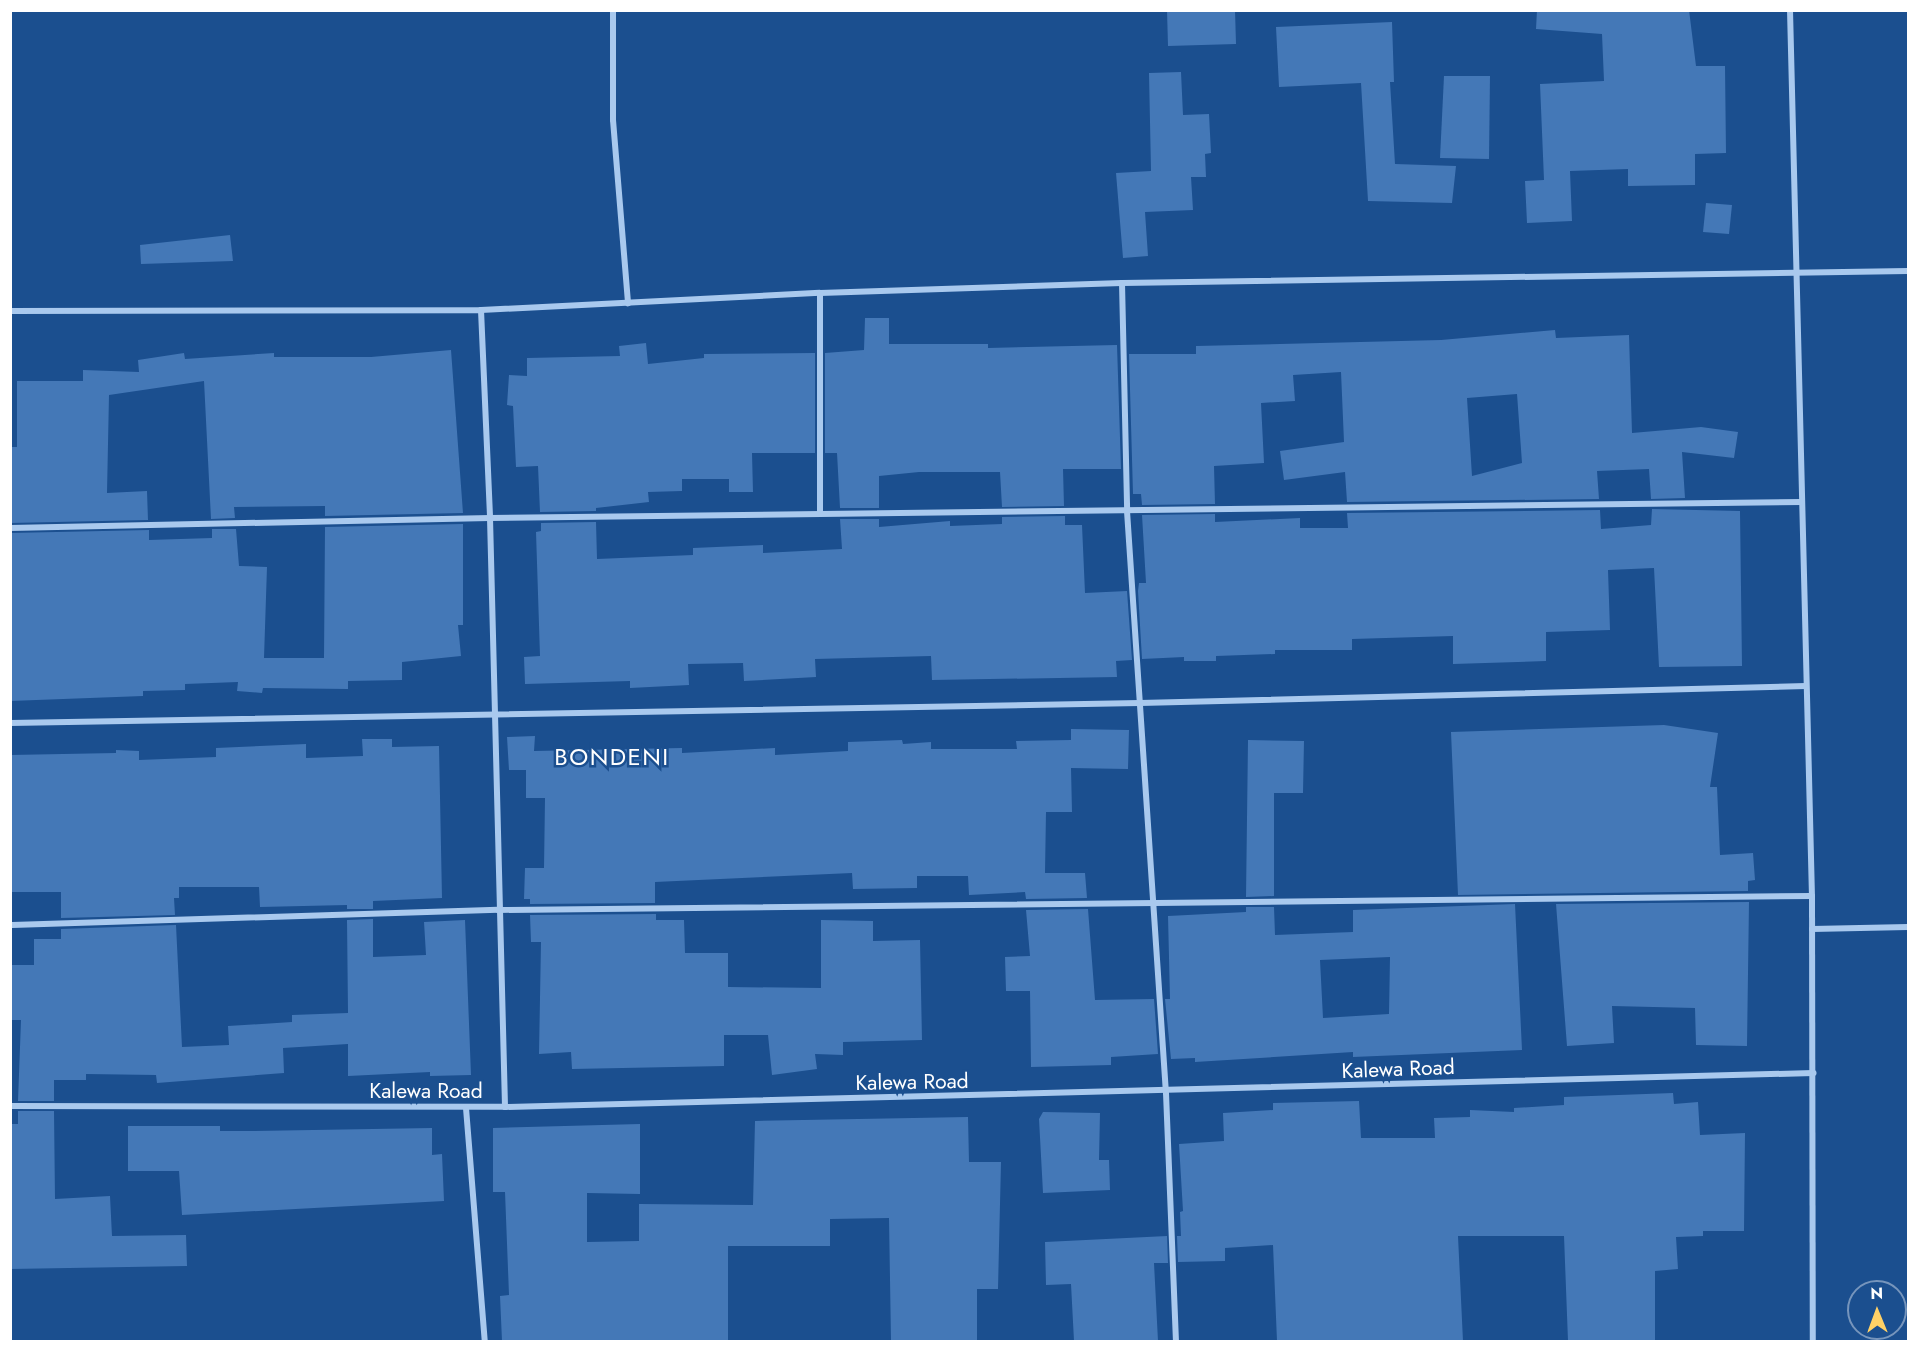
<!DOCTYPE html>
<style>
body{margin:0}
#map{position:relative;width:1919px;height:1352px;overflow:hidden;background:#1b4f8f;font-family:Jost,sans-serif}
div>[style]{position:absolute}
.building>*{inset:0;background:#4478b7}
.street>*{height:6px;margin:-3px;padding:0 3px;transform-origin:3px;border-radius:3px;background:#a9c9ee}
span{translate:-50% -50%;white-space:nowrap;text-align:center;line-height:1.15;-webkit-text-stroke:5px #1b4f8f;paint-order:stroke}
.street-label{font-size:21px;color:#fff}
.quarter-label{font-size:24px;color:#fff;letter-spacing:1.5px}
.frame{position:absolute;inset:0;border:12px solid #fff;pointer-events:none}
.north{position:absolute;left:1847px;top:1280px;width:60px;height:60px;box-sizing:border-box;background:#1b4f8f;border:2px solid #7695bc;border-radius:50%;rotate:359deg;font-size:16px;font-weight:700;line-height:24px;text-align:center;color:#fff}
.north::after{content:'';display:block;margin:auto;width:21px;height:27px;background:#ffd166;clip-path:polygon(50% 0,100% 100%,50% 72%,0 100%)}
</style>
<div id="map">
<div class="building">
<i style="clip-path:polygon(1167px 10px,1235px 10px,1236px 44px,1168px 46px)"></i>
<i style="clip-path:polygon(1537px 10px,1689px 10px,1696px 66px,1725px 66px,1726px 153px,1695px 154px,1695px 185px,1628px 186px,1628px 169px,1570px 171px,1572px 221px,1527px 223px,1525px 181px,1544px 180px,1540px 84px,1604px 81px,1602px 34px,1536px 29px)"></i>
<i style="clip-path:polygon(1392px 22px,1394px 82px,1390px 82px,1395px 164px,1456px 166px,1452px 203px,1368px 201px,1361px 83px,1279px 87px,1276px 27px)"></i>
<i style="clip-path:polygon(1181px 72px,1183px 115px,1209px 114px,1211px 153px,1205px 154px,1206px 177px,1191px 177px,1193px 210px,1145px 212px,1148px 256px,1123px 258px,1116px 173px,1151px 171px,1149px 73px)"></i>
<i style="clip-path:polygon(1444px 76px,1490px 76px,1489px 159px,1440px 158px)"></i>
<i style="clip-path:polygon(1706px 203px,1732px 205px,1729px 234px,1703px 232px)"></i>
<i style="clip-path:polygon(230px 235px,233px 261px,141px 264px,140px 245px)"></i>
<i style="clip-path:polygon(865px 318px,889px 318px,889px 344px,988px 344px,988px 348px,1117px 345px,1121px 469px,1063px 469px,1064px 506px,1002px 507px,1000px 472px,919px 472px,879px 476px,879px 508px,840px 508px,837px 453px,825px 453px,825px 353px,864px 350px)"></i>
<i style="clip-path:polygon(evenodd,1555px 330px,1556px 338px,1629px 335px,1632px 433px,1701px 427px,1738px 432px,1734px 458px,1682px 452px,1685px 498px,1651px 499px,1649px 469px,1597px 471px,1599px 499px,1347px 502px,1345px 472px,1284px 480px,1280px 451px,1344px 442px,1341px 372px,1293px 375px,1295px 401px,1261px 403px,1264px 463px,1214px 466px,1215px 504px,1142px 505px,1141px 494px,1133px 494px,1129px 354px,1196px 354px,1196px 346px,1441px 340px,1555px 330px,1517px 394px,1522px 463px,1472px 476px,1467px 398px,1517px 394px)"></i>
<i style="clip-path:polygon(646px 343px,648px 364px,704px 358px,704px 354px,815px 353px,815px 453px,752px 453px,753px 492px,729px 492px,729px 479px,682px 479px,682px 491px,648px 492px,649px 502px,596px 508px,596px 511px,540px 512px,538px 466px,516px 467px,513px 406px,507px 405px,509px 375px,527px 376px,527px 358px,620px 356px,619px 346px)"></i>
<i style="clip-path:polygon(451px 350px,463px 513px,325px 516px,325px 506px,234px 507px,235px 518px,211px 519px,204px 381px,109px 395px,107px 493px,147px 491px,148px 520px,10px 523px,10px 447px,17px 447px,17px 381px,83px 381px,83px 370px,139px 372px,138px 360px,184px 353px,185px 359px,274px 353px,274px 357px,371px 357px)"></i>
<i style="clip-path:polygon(1652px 509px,1740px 511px,1742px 666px,1659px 667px,1654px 568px,1608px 570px,1610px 630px,1546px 632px,1546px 661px,1453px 664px,1453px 636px,1352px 639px,1352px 650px,1275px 650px,1275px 654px,1216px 656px,1216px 661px,1184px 661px,1184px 657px,1142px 659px,1138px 591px,1139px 583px,1146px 583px,1142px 515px,1215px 514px,1215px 522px,1300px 518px,1300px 528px,1348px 528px,1347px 513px,1600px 510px,1601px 529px,1651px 525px)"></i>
<i style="clip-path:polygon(1065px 516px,1065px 525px,1082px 525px,1085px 593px,1127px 591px,1132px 660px,1116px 661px,1117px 677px,932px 680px,931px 656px,815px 659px,816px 677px,744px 681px,743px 663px,688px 664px,689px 685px,630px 688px,630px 681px,525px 684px,524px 657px,540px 656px,536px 532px,541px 531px,541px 523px,596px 522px,597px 559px,693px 555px,693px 548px,763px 545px,763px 553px,842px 549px,840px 519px,879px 519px,879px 527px,950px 521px,950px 526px,1002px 524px,1002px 517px)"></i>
<i style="clip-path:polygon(463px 524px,463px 625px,458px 625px,461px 656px,402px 662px,402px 680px,348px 681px,348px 689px,263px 688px,262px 693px,237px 691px,238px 682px,185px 684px,185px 690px,143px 691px,143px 696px,10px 701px,10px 533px,149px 530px,149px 540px,212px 538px,212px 529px,236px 529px,239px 566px,267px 567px,264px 658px,324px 658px,325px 527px)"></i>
<i style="clip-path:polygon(1664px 725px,1718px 733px,1710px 787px,1717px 787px,1720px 855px,1753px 853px,1755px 880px,1748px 881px,1748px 891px,1458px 895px,1451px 732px)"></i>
<i style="clip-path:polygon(1071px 729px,1129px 730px,1128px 769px,1071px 768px,1072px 812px,1046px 812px,1045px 873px,1085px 873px,1087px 898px,1026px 899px,1025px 892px,969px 895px,968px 876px,917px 876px,917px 888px,853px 889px,852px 873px,655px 882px,655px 903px,530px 904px,530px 899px,524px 899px,525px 868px,544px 868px,545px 798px,526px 798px,526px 770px,509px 770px,507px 737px,535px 736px,534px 751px,682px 748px,682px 753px,775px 748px,775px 755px,848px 751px,848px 742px,902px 740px,903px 744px,931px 742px,931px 749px,1017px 749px,1016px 741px,1071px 740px)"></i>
<i style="clip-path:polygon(362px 739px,392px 739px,392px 747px,439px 746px,442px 898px,373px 901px,373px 909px,347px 909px,347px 905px,260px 907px,259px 887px,179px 887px,179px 898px,174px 898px,175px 915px,61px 918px,61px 892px,10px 892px,10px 755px,116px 753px,116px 750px,139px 751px,139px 760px,216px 757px,216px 748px,306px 744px,306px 758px,363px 756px)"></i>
<i style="clip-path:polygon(1248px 740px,1304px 741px,1303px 793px,1274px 793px,1274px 896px,1246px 897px)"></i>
<i style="clip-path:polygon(1749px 902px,1747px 1046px,1696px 1045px,1695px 1008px,1612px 1006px,1614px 1043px,1567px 1046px,1556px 904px)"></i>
<i style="clip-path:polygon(evenodd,1515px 904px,1522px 1050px,1353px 1057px,1353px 1052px,1195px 1062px,1195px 1058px,1171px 1059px,1165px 999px,1170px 999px,1168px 916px,1246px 912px,1246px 907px,1274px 907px,1275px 935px,1353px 932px,1353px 910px,1515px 904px,1390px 957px,1389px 1014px,1323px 1018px,1320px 960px,1390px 957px)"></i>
<i style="clip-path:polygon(1088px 909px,1095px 1000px,1154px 999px,1158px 1054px,1111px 1057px,1111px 1065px,1031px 1067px,1030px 991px,1006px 991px,1005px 957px,1030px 956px,1026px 910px)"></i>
<i style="clip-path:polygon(656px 914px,656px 920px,684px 920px,685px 953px,728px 953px,728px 987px,821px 988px,821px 920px,873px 921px,873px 941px,920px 940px,922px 1040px,843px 1042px,843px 1055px,815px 1054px,817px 1069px,772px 1075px,768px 1035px,724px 1035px,724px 1066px,572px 1069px,571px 1052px,539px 1054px,541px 942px,531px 942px,530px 915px)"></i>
<i style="clip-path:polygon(373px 919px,373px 957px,426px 955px,424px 922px,465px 920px,471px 1075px,430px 1076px,430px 1072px,348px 1076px,348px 1044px,283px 1048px,284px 1073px,157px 1083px,156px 1075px,86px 1074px,86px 1080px,54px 1080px,54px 1101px,18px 1101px,21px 1020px,10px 1020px,10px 965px,34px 965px,34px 939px,61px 939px,61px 929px,176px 925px,182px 1047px,229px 1045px,228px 1026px,292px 1022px,292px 1015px,348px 1013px,347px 920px)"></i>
<i style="clip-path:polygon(1673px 1093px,1674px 1104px,1698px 1102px,1700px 1135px,1745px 1133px,1744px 1231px,1703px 1231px,1703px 1236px,1676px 1237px,1678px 1269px,1655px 1271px,1655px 1341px,1568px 1341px,1564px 1236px,1458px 1236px,1463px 1341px,1277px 1341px,1273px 1245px,1225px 1248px,1225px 1261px,1178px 1262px,1177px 1236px,1181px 1236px,1180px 1212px,1183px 1211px,1179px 1144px,1224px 1141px,1223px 1113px,1273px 1110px,1273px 1103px,1359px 1101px,1361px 1138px,1435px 1138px,1434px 1118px,1470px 1117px,1470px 1110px,1514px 1112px,1514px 1108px,1564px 1105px,1564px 1097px)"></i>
<i style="clip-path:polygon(18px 1111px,54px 1111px,55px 1199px,110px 1196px,112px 1236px,186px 1235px,187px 1266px,10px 1269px,10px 1124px,18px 1124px)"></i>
<i style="clip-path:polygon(1043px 1112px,1100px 1113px,1099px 1160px,1109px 1160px,1110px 1190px,1043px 1193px,1039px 1119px)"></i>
<i style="clip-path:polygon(968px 1117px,969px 1162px,1001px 1162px,998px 1289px,977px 1289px,977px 1341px,891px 1341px,889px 1218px,830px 1219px,830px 1246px,728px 1246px,728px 1341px,502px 1341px,500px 1296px,509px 1295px,505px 1192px,493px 1192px,493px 1128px,640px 1124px,640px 1194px,587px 1193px,587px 1242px,639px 1241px,639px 1204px,753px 1205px,755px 1121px)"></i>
<i style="clip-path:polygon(128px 1126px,220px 1126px,220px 1131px,249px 1131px,432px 1128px,432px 1155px,442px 1154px,444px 1201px,182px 1215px,179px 1171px,128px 1171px)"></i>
<i style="clip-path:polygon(1167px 1236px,1168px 1263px,1154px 1263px,1158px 1341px,1074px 1341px,1071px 1284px,1046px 1285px,1045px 1242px)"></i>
</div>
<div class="street">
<i style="left:613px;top:10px;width:110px;rotate:90deg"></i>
<i style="left:613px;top:120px;width:184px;rotate:85.3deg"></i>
<i style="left:1790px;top:10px;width:886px;rotate:88.58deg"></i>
<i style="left:1812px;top:896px;width:446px;rotate:89.9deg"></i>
<i style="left:1122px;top:283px;width:228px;rotate:88.7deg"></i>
<i style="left:1127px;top:511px;width:583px;rotate:86.17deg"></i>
<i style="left:1166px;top:1093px;width:249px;rotate:87.7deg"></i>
<i style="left:820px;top:293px;width:221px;rotate:90deg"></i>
<i style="left:481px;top:310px;width:208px;rotate:87.5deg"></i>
<i style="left:490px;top:518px;width:589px;rotate:88.54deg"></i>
<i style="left:10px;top:311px;width:471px;rotate:-0.1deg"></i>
<i style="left:481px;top:310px;width:339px;rotate:-2.9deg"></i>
<i style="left:820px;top:293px;width:302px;rotate:-1.9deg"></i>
<i style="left:1122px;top:283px;width:786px;rotate:-0.87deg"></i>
<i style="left:10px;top:528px;width:480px;rotate:-1.2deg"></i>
<i style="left:490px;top:518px;width:1312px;rotate:-0.7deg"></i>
<i style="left:10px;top:723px;width:1130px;rotate:-1.01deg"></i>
<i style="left:1140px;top:703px;width:666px;rotate:-1.46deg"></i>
<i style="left:12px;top:925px;width:486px;rotate:-1.8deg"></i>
<i style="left:498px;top:910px;width:1314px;rotate:-0.61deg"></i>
<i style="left:1812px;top:929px;width:96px;rotate:-1.2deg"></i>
<i style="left:10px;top:1106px;width:495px;rotate:0.1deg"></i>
<i style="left:505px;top:1107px;width:1309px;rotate:-1.49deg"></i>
<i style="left:466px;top:1108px;width:235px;rotate:85.4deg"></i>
</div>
<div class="street-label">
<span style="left:1398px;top:1069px;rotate:-2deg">Kalewa Road</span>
<span style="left:912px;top:1082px;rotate:-1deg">Kalewa Road</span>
<span style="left:426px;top:1091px">Kalewa Road</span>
</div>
<div class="quarter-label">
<span style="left:612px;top:757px">BONDENI</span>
</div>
<div class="frame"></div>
<div class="north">N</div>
</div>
